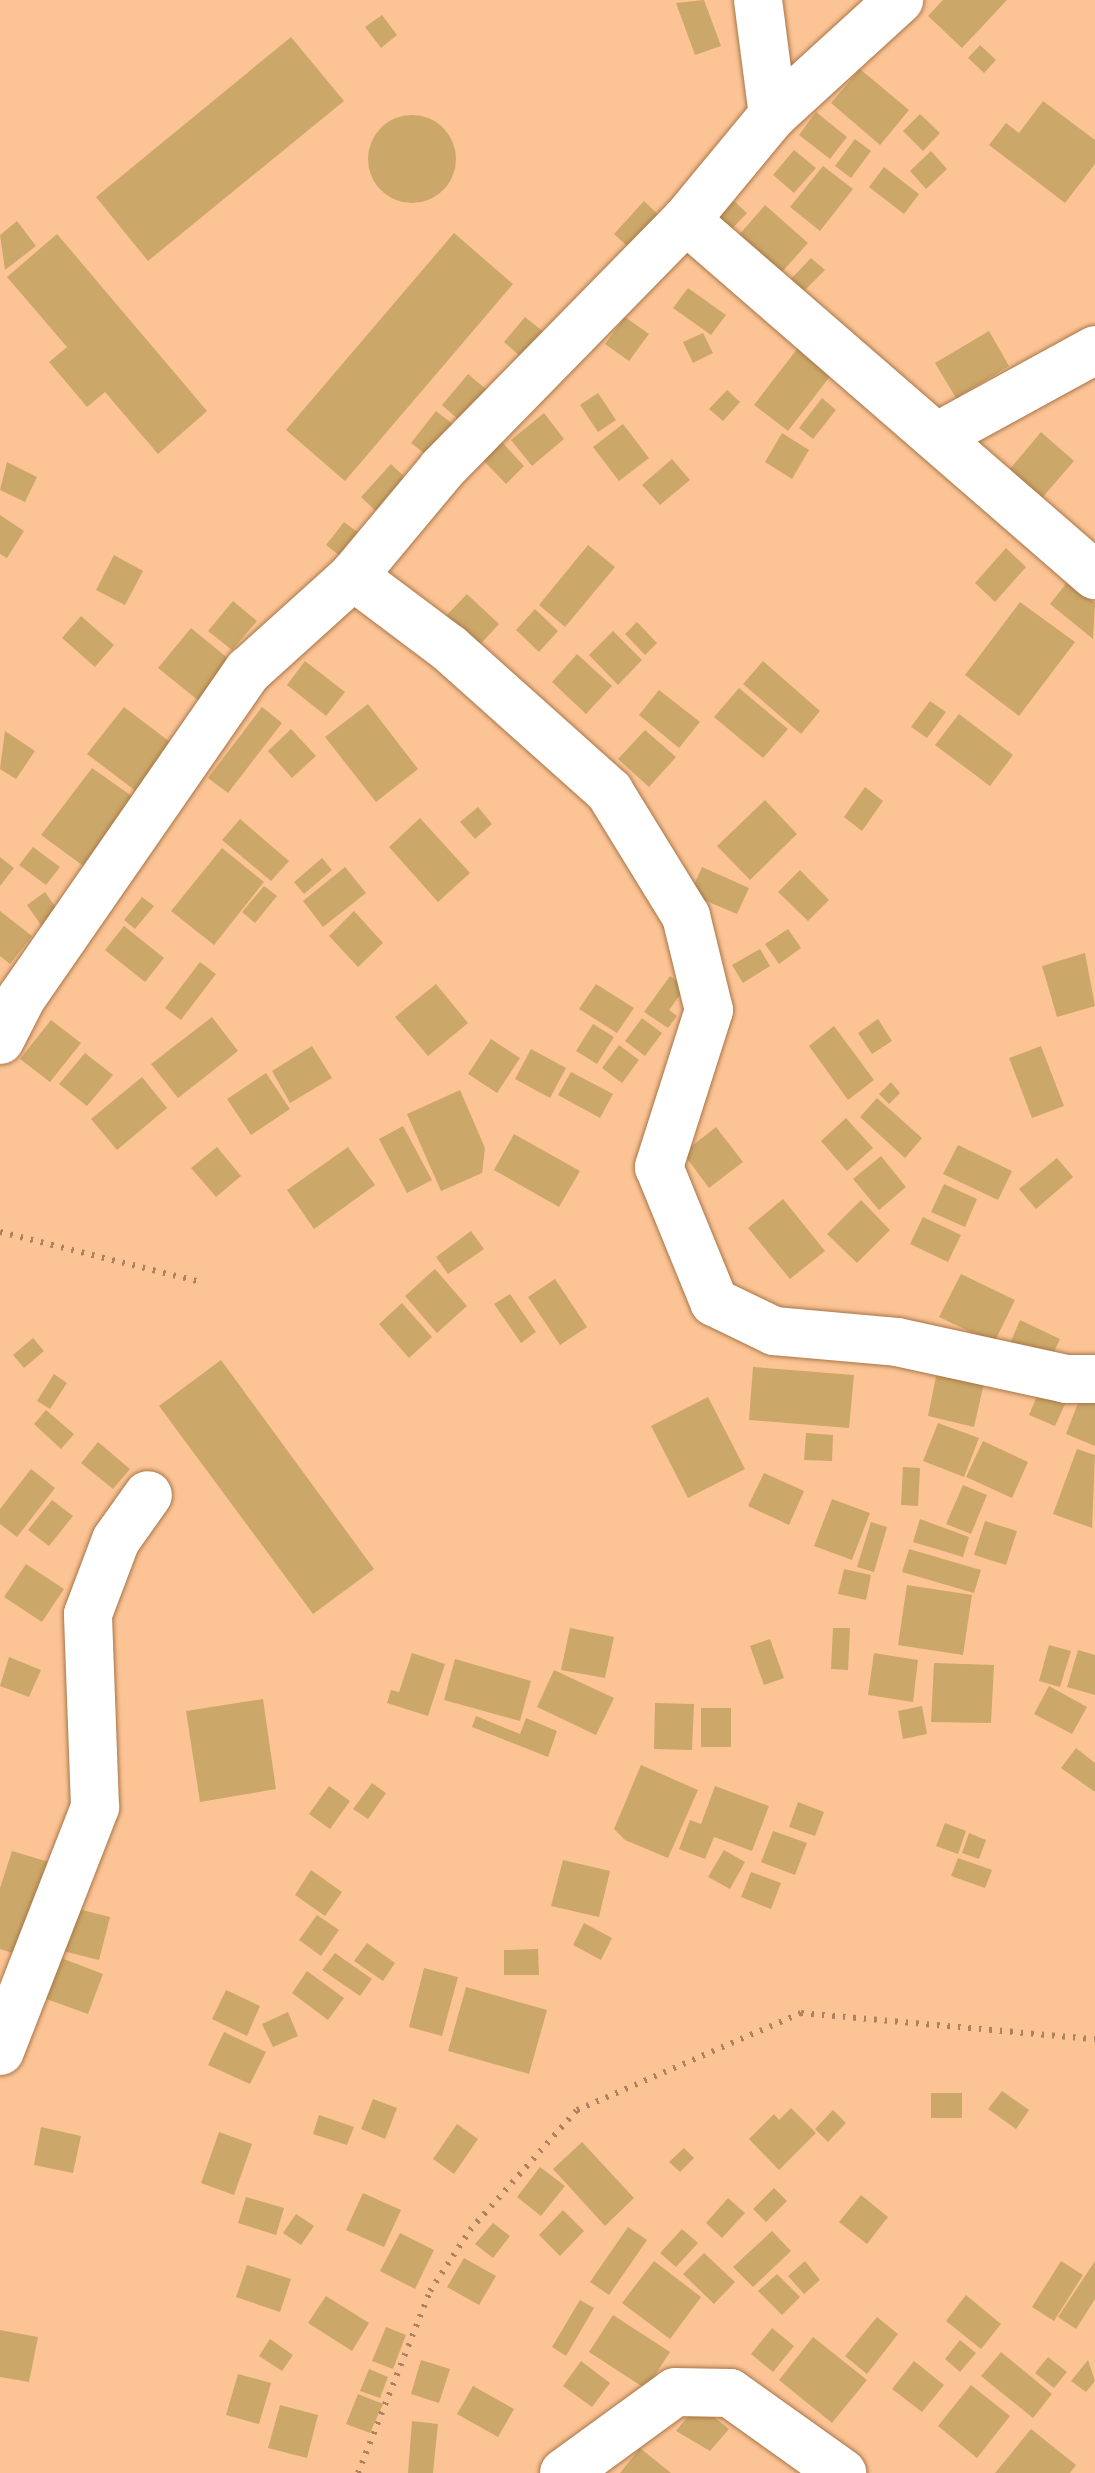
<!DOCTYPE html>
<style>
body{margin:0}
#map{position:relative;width:1095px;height:2473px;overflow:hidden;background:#fcc495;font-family:"Asap Condensed",sans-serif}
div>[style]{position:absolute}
.building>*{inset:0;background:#cba869}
.round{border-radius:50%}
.path>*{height:6px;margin-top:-3px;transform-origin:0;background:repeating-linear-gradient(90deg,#ab8360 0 2.5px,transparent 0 10.5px)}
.roads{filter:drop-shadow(0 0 2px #a87547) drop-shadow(0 0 2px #a87547)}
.minor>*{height:48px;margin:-24px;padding:0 24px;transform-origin:24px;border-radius:24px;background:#fff}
span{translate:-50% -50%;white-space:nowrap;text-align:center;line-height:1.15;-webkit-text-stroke:8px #fbf0e6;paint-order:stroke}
</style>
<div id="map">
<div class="building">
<i style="clip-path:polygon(704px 0,721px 46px,695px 55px,676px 3px)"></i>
<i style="clip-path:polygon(943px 0,1007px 0,962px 48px,928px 16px)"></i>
<i style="clip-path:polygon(382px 15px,397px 35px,381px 48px,365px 27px)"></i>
<i style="clip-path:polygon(291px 37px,344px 101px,148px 261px,96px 197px)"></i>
<i style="clip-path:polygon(980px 45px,996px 60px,984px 73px,968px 58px)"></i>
<i style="clip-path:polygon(860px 69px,909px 110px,880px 145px,831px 103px)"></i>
<i style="clip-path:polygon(1043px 101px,1095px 140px,1095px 164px,1065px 203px,989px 145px,1006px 123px,1019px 133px)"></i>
<i style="clip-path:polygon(816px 112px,847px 137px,830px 159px,799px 135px)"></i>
<i style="clip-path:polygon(920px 114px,940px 133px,923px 151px,903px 131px)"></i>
<i class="round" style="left:368px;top:115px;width:88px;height:88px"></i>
<i style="clip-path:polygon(855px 139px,871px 151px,851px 178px,835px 166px)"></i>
<i style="clip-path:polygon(794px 150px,816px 168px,794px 193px,773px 175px)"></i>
<i style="clip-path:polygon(931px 151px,947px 169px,926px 189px,910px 171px)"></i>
<i style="clip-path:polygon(823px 166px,853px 189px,820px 231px,790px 207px)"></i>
<i style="clip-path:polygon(884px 167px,919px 194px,904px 214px,869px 187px)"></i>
<i style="clip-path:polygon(644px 201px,668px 224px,639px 257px,614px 234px)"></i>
<i style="clip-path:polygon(734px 201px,747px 213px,728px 233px,715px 221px)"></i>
<i style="clip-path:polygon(765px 205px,808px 243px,781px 273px,738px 236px)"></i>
<i style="clip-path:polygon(17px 221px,36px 246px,5px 270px,0 235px)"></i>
<i style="clip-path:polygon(454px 233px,513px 284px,345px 481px,286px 430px)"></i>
<i style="clip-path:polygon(57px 234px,207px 411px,158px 454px,105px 392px,87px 407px,49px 362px,67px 347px,7px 277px)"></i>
<i style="clip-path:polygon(811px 258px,825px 270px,804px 291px,791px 279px)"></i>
<i style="clip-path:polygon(688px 288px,726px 315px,711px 335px,673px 308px)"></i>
<i style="clip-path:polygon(525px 317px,551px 338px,529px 364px,504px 342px)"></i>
<i style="clip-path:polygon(625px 317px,649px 334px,629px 361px,605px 344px)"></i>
<i style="clip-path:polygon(989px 331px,1009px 366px,956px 398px,935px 363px)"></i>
<i style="clip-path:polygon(703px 333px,713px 353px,693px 363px,683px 342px)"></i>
<i style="clip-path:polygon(804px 340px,838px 366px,788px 431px,754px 405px)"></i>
<i style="clip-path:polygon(468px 374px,487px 390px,460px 421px,442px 405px)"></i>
<i style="clip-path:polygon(727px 390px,740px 402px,723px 421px,709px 409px)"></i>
<i style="clip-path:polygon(598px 393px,616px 420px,598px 432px,580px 405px)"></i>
<i style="clip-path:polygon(822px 398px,836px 410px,813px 439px,799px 428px)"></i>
<i style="clip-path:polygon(436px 411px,459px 429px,433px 460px,411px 443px)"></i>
<i style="clip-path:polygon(544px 413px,564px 439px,532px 466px,511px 440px)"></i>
<i style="clip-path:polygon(623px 424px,649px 458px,619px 481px,593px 447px)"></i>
<i style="clip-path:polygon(1041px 432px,1074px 461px,1042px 498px,1009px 470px)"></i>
<i style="clip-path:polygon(782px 433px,809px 450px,792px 479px,765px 462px)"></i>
<i style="clip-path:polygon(500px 440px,524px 466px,506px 484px,481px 458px)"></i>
<i style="clip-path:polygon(672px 459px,690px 480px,660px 505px,642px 485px)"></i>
<i style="clip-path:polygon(7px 462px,37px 477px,25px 502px,0 490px)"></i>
<i style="clip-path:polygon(391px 464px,411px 483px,381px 516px,361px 497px)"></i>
<i style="clip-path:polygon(0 515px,24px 531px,7px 558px,0 554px)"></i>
<i style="clip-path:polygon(344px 522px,363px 536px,345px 560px,326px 545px)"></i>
<i style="clip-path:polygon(588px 545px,615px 567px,565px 627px,539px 605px)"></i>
<i style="clip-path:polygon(1006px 548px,1026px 567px,995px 602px,975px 583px)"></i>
<i style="clip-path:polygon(114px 555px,143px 571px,125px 605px,96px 590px)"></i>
<i style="clip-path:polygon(1068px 581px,1095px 603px,1093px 639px,1050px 604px)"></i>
<i style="clip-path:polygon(467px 594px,499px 624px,476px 649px,444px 618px)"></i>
<i style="clip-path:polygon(233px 601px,257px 621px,232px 650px,208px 631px)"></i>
<i style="clip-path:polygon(1020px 602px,1075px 642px,1019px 716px,965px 675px)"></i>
<i style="clip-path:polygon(535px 609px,558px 631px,539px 652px,516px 630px)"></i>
<i style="clip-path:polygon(81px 616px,114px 645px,95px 667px,62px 638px)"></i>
<i style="clip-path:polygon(637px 622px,657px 643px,645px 655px,625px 634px)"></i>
<i style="clip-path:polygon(191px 628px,236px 665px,204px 705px,158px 668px)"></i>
<i style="clip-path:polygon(613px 631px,642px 660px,618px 685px,589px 655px)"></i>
<i style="clip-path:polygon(577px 654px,612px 686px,586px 714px,552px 682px)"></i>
<i style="clip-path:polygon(305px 661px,345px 692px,326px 716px,287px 685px)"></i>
<i style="clip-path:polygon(763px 661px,820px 711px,801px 734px,743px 684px)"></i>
<i style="clip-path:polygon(739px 688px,788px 729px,763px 758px,714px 717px)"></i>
<i style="clip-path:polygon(659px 690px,700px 722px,679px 748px,639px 715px)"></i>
<i style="clip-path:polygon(930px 701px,946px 712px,927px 738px,911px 727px)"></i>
<i style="clip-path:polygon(368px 704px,418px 769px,376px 802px,325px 737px)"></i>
<i style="clip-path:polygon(124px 707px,178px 748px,141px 795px,87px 754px)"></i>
<i style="clip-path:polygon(262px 707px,282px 723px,228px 793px,208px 778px)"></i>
<i style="clip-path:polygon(959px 714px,1013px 755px,990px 786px,935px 745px)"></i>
<i style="clip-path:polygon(291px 729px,316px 756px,292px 778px,268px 751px)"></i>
<i style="clip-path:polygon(645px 730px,676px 757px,649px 787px,618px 759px)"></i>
<i style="clip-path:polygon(5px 731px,35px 751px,16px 779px,0 769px)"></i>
<i style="clip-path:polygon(92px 768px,143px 804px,93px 873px,41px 835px)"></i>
<i style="clip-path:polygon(865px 787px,883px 801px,862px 831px,844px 817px)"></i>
<i style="clip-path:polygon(765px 800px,797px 834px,750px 880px,717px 846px)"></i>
<i style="clip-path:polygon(478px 807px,492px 824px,475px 839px,460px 822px)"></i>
<i style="clip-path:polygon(420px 818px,470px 873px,438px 902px,389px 847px)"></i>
<i style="clip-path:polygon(240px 819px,289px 861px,271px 881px,222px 840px)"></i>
<i style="clip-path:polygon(33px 847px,60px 867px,46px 885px,19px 865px)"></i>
<i style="clip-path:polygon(222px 848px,264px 882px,214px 945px,171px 911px)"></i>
<i style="clip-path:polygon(0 857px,14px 868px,0 886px)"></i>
<i style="clip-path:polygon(322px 858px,332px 870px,304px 894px,294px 882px)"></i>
<i style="clip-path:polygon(345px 867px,366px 893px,323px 927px,303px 901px)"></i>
<i style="clip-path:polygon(702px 867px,749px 888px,737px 914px,690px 894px)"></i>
<i style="clip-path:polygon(800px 870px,829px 900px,808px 921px,778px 892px)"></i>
<i style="clip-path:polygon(264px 886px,277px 896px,255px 923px,242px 912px)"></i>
<i style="clip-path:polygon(45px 892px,61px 915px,43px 928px,27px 905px)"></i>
<i style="clip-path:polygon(142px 897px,154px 906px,135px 929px,124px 920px)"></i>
<i style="clip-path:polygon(0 911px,32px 936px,10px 964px,0 956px)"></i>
<i style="clip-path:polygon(354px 911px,383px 943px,358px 967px,329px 936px)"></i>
<i style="clip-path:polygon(124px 926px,164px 958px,145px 982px,105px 950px)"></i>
<i style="clip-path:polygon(788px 929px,801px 948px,779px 964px,765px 944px)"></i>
<i style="clip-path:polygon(760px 949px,770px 966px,743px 983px,732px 965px)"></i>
<i style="clip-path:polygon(1085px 953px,1095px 1006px,1057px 1017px,1042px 966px)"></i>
<i style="clip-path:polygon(200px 962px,216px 974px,181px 1020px,165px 1008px)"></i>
<i style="clip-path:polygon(670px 976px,686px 987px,669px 1010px,677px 1016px,668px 1028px,644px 1012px)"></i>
<i style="clip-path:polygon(436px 984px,468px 1023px,428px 1056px,395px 1017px)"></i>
<i style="clip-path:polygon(596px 984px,634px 1008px,617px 1033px,579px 1009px)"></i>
<i style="clip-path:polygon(212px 1017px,238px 1051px,178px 1098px,151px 1064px)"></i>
<i style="clip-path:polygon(642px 1018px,662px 1033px,645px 1056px,625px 1041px)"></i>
<i style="clip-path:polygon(878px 1019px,892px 1041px,872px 1054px,858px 1033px)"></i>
<i style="clip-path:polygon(51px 1020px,81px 1043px,50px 1082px,20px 1059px)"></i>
<i style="clip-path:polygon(593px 1024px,614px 1037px,597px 1064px,576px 1051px)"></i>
<i style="clip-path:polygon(834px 1026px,874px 1080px,848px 1100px,809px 1046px)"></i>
<i style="clip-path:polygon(491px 1039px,520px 1058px,497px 1093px,468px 1074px)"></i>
<i style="clip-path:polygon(619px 1045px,639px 1060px,622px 1083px,602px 1068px)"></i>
<i style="clip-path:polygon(312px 1046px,332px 1078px,290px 1103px,272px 1071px)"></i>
<i style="clip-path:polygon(1041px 1046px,1064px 1106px,1032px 1118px,1009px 1058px)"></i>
<i style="clip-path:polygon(531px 1049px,566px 1068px,550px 1098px,515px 1079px)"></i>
<i style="clip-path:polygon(85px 1053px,113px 1075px,87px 1106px,59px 1084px)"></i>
<i style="clip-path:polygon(571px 1072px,613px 1094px,600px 1118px,558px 1095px)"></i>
<i style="clip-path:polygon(266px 1073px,290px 1109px,251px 1135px,227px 1099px)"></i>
<i style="clip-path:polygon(142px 1077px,167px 1108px,117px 1150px,91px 1119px)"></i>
<i style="clip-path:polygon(891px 1082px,900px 1093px,889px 1104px,879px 1094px)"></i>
<i style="clip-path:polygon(460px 1090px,485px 1148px,482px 1173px,441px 1191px,407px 1114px)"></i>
<i style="clip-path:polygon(877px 1098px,922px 1138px,905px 1158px,860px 1117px)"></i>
<i style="clip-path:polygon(846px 1118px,873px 1148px,847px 1171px,821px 1141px)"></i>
<i style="clip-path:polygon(403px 1126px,432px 1180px,407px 1193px,379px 1139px)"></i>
<i style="clip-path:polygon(716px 1127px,743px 1162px,709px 1188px,683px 1153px)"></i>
<i style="clip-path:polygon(514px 1134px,580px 1171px,559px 1207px,494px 1170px)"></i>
<i style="clip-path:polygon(958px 1145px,1012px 1171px,998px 1200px,943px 1174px)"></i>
<i style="clip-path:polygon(217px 1147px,241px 1176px,216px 1197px,191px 1168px)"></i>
<i style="clip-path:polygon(348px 1147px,375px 1185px,314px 1229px,287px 1190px)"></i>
<i style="clip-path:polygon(881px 1156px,906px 1187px,879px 1210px,853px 1179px)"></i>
<i style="clip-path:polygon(1057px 1158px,1073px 1177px,1036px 1209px,1019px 1189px)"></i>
<i style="clip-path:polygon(944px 1184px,977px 1199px,965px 1227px,931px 1212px)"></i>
<i style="clip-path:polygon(783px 1199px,825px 1251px,790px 1279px,748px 1228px)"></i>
<i style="clip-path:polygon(861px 1200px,890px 1230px,857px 1263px,827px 1234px)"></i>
<i style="clip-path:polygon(923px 1217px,961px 1235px,948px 1262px,910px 1244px)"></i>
<i style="clip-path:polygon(471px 1231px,484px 1249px,448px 1274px,436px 1257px)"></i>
<i style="clip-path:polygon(435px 1269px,467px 1306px,437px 1333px,405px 1296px)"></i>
<i style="clip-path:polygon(961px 1274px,1015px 1300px,994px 1343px,939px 1317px)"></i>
<i style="clip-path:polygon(555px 1279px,587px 1327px,560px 1345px,528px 1297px)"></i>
<i style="clip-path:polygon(510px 1294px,536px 1332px,521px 1343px,494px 1304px)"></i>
<i style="clip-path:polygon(402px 1303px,432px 1337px,409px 1358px,379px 1324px)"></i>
<i style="clip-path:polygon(1020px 1320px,1060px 1339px,1048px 1365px,1009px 1346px)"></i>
<i style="clip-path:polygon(33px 1338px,44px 1351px,24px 1368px,13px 1355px)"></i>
<i style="clip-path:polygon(221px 1360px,374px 1569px,313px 1614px,159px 1406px)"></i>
<i style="clip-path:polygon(753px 1367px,854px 1375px,849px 1428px,749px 1420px)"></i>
<i style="clip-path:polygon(937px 1372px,984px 1383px,974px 1427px,928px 1416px)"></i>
<i style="clip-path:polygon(54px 1374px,67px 1383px,50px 1409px,37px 1401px)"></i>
<i style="clip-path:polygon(1083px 1390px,1095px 1394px,1095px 1446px,1066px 1434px)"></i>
<i style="clip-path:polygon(1039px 1391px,1066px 1402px,1055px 1426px,1029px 1415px)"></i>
<i style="clip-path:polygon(708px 1397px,745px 1469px,688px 1498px,651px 1426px)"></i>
<i style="clip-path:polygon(46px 1410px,74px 1434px,61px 1449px,34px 1424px)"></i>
<i style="clip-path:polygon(938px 1423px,979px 1438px,964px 1477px,923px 1461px)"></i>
<i style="clip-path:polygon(806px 1433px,833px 1435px,832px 1461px,804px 1460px)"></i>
<i style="clip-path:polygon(983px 1441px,1028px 1462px,1012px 1498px,966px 1477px)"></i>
<i style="clip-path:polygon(98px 1442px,130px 1469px,113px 1489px,81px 1463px)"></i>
<i style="clip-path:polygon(1077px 1449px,1095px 1455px,1092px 1528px,1053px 1514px)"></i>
<i style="clip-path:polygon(903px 1467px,920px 1468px,918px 1506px,901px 1505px)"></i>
<i style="clip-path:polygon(31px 1469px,55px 1488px,17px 1537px,0 1524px,0 1509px)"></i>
<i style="clip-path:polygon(764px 1473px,804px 1491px,789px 1525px,748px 1506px)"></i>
<i style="clip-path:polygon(963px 1485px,987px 1495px,971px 1534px,946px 1524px)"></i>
<i style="clip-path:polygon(832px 1499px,870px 1513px,852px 1560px,814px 1546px)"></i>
<i style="clip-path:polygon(52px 1500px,73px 1516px,49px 1546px,28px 1530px)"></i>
<i style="clip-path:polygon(920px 1519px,969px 1537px,963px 1557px,913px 1542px)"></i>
<i style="clip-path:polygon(985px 1521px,1017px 1531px,1006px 1565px,974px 1555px)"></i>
<i style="clip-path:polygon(871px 1522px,887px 1527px,874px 1572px,857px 1567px)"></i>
<i style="clip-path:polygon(909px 1549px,981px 1570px,974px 1593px,902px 1572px)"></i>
<i style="clip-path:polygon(26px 1564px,64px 1589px,42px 1622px,4px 1597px)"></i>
<i style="clip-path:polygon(844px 1569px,871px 1575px,866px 1600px,838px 1594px)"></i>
<i style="clip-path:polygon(907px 1585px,972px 1595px,963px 1655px,898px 1645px)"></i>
<i style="clip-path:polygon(570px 1628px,614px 1637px,605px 1678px,561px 1670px)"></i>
<i style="clip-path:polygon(833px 1628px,850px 1628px,848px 1670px,831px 1669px)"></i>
<i style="clip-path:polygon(770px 1639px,784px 1678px,764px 1685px,750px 1646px)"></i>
<i style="clip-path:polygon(1049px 1645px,1071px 1651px,1060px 1687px,1039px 1681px)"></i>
<i style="clip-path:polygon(1078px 1650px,1095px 1655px,1095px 1695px,1067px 1687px)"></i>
<i style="clip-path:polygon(412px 1653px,445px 1664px,428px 1716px,387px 1703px,391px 1690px,399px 1692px)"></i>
<i style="clip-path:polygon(874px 1653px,918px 1660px,913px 1702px,868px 1695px)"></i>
<i style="clip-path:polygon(9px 1657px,41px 1670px,29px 1697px,0 1686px)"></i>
<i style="clip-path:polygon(455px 1659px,531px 1681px,520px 1721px,444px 1700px)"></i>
<i style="clip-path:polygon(934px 1663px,994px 1665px,991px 1723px,931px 1722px)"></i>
<i style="clip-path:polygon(554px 1670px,614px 1698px,596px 1735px,537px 1707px)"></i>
<i style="clip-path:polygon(1049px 1686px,1087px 1707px,1072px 1734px,1034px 1714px)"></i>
<i style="clip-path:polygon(263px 1699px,276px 1789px,200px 1802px,186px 1711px)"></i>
<i style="clip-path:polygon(655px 1703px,694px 1704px,692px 1750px,654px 1749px)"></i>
<i style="clip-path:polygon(922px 1706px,927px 1734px,903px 1739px,898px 1711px)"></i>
<i style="clip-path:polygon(701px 1708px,731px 1708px,731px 1747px,701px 1747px)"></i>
<i style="clip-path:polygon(476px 1716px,520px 1734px,526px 1718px,557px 1731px,548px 1757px,472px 1727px)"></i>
<i style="clip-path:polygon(1076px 1748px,1095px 1763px,1095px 1792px,1061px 1768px)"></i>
<i style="clip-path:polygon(641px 1765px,698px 1790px,668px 1858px,625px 1840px,614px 1829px)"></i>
<i style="clip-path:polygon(372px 1783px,386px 1793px,368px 1819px,353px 1809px)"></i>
<i style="clip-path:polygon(329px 1786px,350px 1801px,330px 1829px,309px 1814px)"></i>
<i style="clip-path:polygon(715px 1786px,769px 1806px,752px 1851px,714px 1837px,705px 1859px,679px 1849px,690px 1820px,701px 1824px)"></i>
<i style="clip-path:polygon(798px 1802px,824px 1812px,815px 1836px,789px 1827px)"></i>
<i style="clip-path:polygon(945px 1823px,966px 1831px,958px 1854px,936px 1846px)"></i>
<i style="clip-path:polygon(773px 1831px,807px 1843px,795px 1875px,761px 1862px)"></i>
<i style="clip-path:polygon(969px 1833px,986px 1840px,979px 1859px,962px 1853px)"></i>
<i style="clip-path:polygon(724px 1850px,745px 1862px,730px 1889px,708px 1877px)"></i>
<i style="clip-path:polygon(12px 1851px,59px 1865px,29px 1958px,0 1949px,0 1888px)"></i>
<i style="clip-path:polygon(958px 1858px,992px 1870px,985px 1888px,951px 1876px)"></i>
<i style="clip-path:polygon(563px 1860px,610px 1871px,599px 1917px,551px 1906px)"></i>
<i style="clip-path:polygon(311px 1870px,342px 1892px,325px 1916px,295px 1895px)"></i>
<i style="clip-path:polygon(751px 1872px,781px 1883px,771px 1909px,741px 1897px)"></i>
<i style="clip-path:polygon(70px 1907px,110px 1917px,99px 1960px,59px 1950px)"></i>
<i style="clip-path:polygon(317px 1915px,339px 1930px,321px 1956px,299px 1940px)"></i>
<i style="clip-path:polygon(584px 1923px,612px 1938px,601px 1960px,573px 1945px)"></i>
<i style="clip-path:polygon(367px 1943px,395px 1963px,383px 1981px,354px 1961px)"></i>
<i style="clip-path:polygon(538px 1949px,539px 1975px,504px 1975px,504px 1950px)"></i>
<i style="clip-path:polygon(335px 1953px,372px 1979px,360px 1996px,322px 1970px)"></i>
<i style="clip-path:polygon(56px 1956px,103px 1974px,88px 2014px,41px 1997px)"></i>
<i style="clip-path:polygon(424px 1968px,458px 1977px,442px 2036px,409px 2027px)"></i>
<i style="clip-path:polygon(307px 1971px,344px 1998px,328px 2020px,292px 1993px)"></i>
<i style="clip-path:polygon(466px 1987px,547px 2010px,529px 2074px,448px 2051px)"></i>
<i style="clip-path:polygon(226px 1990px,260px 2006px,247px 2036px,212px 2019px)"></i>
<i style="clip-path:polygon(288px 2012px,298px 2036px,273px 2047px,262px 2024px)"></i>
<i style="clip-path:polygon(224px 2032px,266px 2052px,250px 2084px,208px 2065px)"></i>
<i style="clip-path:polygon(1002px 2091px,1029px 2110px,1016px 2129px,988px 2109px)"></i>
<i style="clip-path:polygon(931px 2093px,962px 2093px,962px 2118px,931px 2118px)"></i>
<i style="clip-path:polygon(373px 2099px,397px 2108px,385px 2139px,361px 2129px)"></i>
<i style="clip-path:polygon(791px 2108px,816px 2133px,779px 2170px,749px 2139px,774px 2114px,779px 2120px)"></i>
<i style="clip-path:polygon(833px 2110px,846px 2123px,828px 2142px,815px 2129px)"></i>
<i style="clip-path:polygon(319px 2115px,354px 2127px,347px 2145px,313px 2134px)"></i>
<i style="clip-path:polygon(457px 2124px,478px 2139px,454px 2174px,433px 2159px)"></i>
<i style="clip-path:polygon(41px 2127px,81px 2136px,73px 2173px,34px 2165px)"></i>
<i style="clip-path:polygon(219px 2132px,252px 2144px,234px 2195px,201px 2183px)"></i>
<i style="clip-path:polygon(582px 2142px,634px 2198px,605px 2226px,553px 2169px)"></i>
<i style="clip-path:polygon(684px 2148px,694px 2158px,680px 2172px,669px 2162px)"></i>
<i style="clip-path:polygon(540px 2167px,565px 2186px,541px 2216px,517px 2197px)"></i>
<i style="clip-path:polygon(774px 2188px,787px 2201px,766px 2222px,753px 2209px)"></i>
<i style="clip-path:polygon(363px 2193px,401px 2210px,384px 2247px,346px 2230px)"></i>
<i style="clip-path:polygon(861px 2195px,888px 2217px,867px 2244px,839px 2222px)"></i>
<i style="clip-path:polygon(246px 2197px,284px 2208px,276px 2235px,238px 2223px)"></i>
<i style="clip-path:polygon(728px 2198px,745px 2213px,722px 2238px,706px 2223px)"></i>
<i style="clip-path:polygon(563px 2210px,584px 2231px,560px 2256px,539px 2235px)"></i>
<i style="clip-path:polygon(296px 2214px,314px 2226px,301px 2245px,283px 2233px)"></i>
<i style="clip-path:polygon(493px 2223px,510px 2236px,493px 2258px,475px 2244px)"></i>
<i style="clip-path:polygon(628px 2227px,647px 2240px,609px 2295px,590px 2282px)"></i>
<i style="clip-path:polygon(682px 2229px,698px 2243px,676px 2267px,660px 2253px)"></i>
<i style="clip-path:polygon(772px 2231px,791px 2251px,753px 2287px,733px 2267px)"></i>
<i style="clip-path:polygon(400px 2233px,434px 2250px,415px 2289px,380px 2271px)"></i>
<i style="clip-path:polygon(704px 2253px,735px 2282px,714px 2304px,683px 2274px)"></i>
<i style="clip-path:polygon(464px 2258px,496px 2276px,479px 2305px,447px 2287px)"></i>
<i style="clip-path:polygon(654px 2261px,701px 2297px,670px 2339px,622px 2303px)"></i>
<i style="clip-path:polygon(805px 2261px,820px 2280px,804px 2294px,788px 2276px)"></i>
<i style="clip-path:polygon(1061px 2261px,1083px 2275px,1054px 2321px,1032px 2307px)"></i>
<i style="clip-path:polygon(1095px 2261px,1095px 2299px,1076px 2329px,1058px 2317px)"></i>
<i style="clip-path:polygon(247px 2265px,291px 2279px,280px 2312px,236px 2297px)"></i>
<i style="clip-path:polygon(777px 2274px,800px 2297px,782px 2315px,758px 2291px)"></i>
<i style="clip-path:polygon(966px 2295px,1001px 2324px,981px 2349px,946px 2321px)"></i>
<i style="clip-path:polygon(326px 2296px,369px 2323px,352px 2351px,308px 2323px)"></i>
<i style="clip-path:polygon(580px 2300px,594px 2308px,566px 2356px,552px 2347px)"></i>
<i style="clip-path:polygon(613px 2315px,670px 2352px,646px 2389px,589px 2352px)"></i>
<i style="clip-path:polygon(877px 2317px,898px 2334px,867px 2374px,845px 2356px)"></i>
<i style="clip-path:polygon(386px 2327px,406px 2335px,393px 2369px,372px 2361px)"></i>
<i style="clip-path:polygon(772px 2328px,794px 2346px,773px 2372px,751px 2354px)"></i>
<i style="clip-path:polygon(0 2330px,38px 2337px,29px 2382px,0 2377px)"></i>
<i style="clip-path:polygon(813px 2337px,867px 2380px,832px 2423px,779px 2380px)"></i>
<i style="clip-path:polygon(270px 2339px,293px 2355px,282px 2371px,259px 2356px)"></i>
<i style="clip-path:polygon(960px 2340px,976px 2353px,960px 2372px,945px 2359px)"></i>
<i style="clip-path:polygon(1001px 2352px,1052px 2394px,1033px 2418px,981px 2376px)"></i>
<i style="clip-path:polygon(1048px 2357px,1067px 2372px,1054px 2388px,1035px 2373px)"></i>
<i style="clip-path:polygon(421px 2360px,450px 2369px,439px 2403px,411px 2394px)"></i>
<i style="clip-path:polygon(1088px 2360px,1095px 2381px,1086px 2392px,1071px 2381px)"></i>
<i style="clip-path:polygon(581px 2361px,610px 2383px,592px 2407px,563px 2386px)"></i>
<i style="clip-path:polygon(914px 2361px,944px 2385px,922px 2412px,892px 2389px)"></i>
<i style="clip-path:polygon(369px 2369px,388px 2377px,380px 2398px,360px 2391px)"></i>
<i style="clip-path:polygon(238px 2374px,271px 2383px,259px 2424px,226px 2415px)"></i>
<i style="clip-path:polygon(971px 2385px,1010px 2416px,977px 2458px,938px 2426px)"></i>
<i style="clip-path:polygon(473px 2386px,514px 2409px,498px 2437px,457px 2414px)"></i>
<i style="clip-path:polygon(358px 2394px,383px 2404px,370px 2433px,346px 2424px)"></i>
<i style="clip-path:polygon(698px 2404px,729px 2429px,710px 2451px,676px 2431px)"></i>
<i style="clip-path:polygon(280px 2405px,318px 2415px,307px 2458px,268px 2448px)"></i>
<i style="clip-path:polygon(412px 2421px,438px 2424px,433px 2473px,408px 2473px)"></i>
<i style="clip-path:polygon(1031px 2429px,1076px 2465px,1070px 2473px,995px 2473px)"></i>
<i style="clip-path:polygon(640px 2448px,671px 2473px,620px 2473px)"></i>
</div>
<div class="path">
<i style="left:0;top:1232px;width:203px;rotate:14deg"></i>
<i style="left:358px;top:2473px;width:196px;rotate:-68.4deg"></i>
<i style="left:430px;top:2291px;width:73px;rotate:-56.7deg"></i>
<i style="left:470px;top:2230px;width:161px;rotate:-48.3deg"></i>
<i style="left:577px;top:2110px;width:244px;rotate:-23.4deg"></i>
<i style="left:801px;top:2013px;width:295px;rotate:5.1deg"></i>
</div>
<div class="roads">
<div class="minor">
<i style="left:758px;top:0;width:116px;rotate:82.6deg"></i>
<i style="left:686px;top:220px;width:542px;rotate:40.96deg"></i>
<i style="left:940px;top:435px;width:177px;rotate:-28.7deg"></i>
<i style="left:353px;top:576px;width:120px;rotate:36.9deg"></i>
<i style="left:449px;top:648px;width:215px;rotate:41.8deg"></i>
<i style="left:609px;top:791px;width:147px;rotate:58.4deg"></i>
<i style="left:686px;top:916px;width:97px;rotate:76.3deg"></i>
<i style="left:709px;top:1010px;width:165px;rotate:107.7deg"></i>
<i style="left:659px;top:1167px;width:146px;rotate:67.8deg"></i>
<i style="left:714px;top:1302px;width:67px;rotate:25.8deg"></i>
<i style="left:774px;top:1331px;width:123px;rotate:5.1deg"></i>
<i style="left:897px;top:1342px;width:173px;rotate:12.3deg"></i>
<i style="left:1066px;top:1379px;width:29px"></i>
<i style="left:0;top:1040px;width:48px;rotate:-62.9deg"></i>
<i style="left:22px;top:997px;width:397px;rotate:-55.3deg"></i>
<i style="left:248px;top:671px;width:142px;rotate:-42.1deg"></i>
<i style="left:353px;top:576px;width:139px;rotate:-50.2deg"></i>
<i style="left:442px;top:469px;width:349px;rotate:-45.6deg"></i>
<i style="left:686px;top:220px;width:136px;rotate:-50.4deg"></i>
<i style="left:773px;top:115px;width:171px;rotate:-42.4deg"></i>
<i style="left:0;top:2051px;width:262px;rotate:-68.7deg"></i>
<i style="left:95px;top:1807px;width:193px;rotate:-92.1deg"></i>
<i style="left:88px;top:1614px;width:79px;rotate:-69.3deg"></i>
<i style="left:116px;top:1540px;width:55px;rotate:-54.6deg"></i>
<i style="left:564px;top:2473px;width:137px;rotate:-36.1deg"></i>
<i style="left:675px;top:2392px;width:55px;rotate:1deg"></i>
<i style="left:730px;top:2393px;width:138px;rotate:35.5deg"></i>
</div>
</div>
</div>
